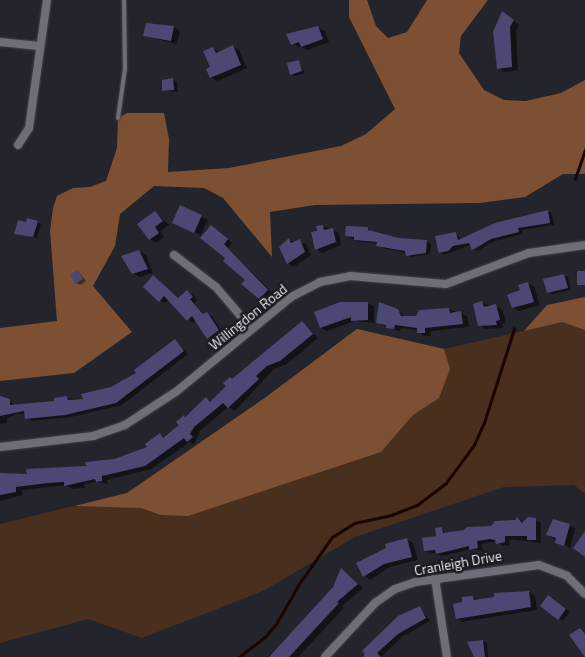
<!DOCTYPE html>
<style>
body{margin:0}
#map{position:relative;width:585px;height:657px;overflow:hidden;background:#24242c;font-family:"Titillium Web",sans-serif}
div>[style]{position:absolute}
.green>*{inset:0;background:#482f1e}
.forest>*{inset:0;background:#7d5033}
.shadow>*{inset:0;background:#0007}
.stream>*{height:2.5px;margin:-1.25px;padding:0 1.25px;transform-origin:1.25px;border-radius:1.25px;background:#190600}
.building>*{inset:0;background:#4b4874}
.roads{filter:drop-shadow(0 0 1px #43434a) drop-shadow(0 0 1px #43434a)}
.lane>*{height:4px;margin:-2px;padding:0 2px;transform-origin:2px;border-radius:2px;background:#6e6e78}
.street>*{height:8px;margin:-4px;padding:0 4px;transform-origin:4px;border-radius:4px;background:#6e6e78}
span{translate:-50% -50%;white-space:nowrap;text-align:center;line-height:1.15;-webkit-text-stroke:5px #1b1b22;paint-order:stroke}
.street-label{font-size:14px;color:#ededf3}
</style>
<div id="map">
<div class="green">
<i style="clip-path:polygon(562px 322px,585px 324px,585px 494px,574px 485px,504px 487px,355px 537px,263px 591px,142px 638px,88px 619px,0 643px,0 524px,127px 493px,266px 397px,357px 329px,444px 349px)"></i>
</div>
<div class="forest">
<i style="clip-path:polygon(349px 0,367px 0,376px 26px,388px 38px,407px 32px,427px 0,488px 0,461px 36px,459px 53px,484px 90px,504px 100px,526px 101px,561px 93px,585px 80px,585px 174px,563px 174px,525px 197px,480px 203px,315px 205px,270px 212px,272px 257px,223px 198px,204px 188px,154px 186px,120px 214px,115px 246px,93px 286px,132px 332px,74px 373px,0 381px,0 328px,57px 321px,50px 231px,53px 208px,57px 196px,73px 188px,90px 187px,106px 181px,117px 148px,118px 118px,127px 113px,164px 113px,169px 139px,168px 172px,229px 168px,341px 146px,366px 134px,395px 109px,349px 17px)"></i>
<i style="clip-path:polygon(585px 297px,585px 330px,562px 322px,524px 331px,547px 305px)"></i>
<i style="clip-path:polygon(357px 329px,444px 349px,450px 369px,439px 398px,413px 415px,381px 452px,188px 516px,161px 515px,141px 508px,75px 506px,127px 493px,266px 397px)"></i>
</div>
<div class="shadow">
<i style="clip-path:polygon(509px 17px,519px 25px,516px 31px,518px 70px,504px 72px,498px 68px)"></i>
<i style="clip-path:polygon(174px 27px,180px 31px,177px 44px,145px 36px)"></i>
<i style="clip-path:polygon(318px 28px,325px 31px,329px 42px,308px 50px,292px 44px)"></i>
<i style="clip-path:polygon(233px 46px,239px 50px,247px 68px,218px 81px,211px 78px,213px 48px,220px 52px)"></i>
<i style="clip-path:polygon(298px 61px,305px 73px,295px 76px,291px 74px)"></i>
<i style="clip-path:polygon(173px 80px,177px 82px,178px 92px,163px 91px)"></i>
<i style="clip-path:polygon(181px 207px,208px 220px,201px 235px,180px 226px)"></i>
<i style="clip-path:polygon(548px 211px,552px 213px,554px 225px,522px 230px,523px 234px,495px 241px,477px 251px,475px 250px,496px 235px,474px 249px,471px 245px,444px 255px,440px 252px,456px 233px,461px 240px,495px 224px)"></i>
<i style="clip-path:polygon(155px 212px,169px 225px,160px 231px,164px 237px,156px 243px,150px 239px)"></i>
<i style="clip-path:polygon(37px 222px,41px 224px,37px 238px,16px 233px,27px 224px)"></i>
<i style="clip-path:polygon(323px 226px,339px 233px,341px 245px,322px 253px,316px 249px)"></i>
<i style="clip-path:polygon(368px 228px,371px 232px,399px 239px,427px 242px,431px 244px,430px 254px,411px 257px,407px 253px,382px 248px,378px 243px,359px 242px,346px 236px)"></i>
<i style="clip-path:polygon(216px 230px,232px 243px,228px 248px,272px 293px,264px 301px,227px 258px)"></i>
<i style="clip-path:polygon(289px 240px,306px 244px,311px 255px,294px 267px,288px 263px)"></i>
<i style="clip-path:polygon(139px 251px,146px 255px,153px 273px,140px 277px,133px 273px)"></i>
<i style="clip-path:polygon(78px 271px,86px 281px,80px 285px,76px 283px)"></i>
<i style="clip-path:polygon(564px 275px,568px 277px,571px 290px,552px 294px,548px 292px)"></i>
<i style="clip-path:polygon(154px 277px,179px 299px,187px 292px,192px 294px,197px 300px,194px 303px,205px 315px,212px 316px,223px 333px,213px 341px,196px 320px,193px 323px,188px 320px,169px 299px,165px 303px,160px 301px)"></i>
<i style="clip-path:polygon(528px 283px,534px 287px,540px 305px,519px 311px,513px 308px)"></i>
<i style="clip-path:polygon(367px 303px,374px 306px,374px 323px,355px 321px,327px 331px,321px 328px)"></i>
<i style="clip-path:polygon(482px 303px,502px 309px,506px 323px,502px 324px,503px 328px,486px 329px,479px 325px)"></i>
<i style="clip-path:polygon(449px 309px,467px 316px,469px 327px,431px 331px,431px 336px,424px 336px,418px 330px,401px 328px,400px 332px,378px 322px,397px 310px,405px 317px,417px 318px)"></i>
<i style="clip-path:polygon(302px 323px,318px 338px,287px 364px,274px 369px,235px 411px,228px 407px,200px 431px,194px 445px,190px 442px,151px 469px,107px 480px,108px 484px,98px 482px,84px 484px,85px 488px,72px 489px,66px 485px,22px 490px,22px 495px,0 501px,0 474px,28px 475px,87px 467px,149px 448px,160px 435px,166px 438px,181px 425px,178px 422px,206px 399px,212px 402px,233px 380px)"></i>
<i style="clip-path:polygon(175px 341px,188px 354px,122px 405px,71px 417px,31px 421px,25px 414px,16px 414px,7px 419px,7px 423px,0 424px,0 399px,9px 400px,15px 406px,55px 402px,67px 398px,84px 400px,138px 374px)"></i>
<i style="clip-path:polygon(518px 518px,524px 523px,536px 520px,541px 523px,541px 543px,509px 539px,510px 545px,502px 546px,497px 541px,482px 544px,483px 551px,471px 549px,443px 556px,425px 551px,442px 529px,447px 534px,491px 528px)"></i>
<i style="clip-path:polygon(569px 525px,575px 528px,570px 548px,547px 535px)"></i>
<i style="clip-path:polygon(407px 540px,413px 543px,418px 560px,390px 567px,370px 580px,364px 576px)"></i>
<i style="clip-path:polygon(342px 569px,363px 588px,342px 606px,344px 608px,298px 657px,267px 657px,286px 643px,334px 588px)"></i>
<i style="clip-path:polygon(529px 592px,535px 596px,537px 610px,462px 622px,457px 618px,473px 597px,479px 600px)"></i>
<i style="clip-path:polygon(552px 599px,570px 612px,563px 621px,542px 606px)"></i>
<i style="clip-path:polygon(420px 607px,430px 621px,403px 636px,381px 657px,364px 657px)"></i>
<i style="clip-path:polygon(483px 641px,487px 643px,488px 657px,474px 657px)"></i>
</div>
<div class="stream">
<i style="left:575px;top:179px;width:31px;rotate:-71deg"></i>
<i style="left:239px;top:657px;width:33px;rotate:-38deg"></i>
<i style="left:265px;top:637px;width:17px;rotate:-50deg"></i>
<i style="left:276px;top:624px;width:46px;rotate:-60.1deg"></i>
<i style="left:299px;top:584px;width:57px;rotate:-54.9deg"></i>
<i style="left:332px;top:537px;width:26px;rotate:-32deg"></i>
<i style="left:354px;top:523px;width:38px;rotate:-12deg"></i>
<i style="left:391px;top:515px;width:28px;rotate:-21deg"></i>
<i style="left:417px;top:505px;width:36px;rotate:-37deg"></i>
<i style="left:446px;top:483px;width:47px;rotate:-53.6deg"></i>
<i style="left:474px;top:445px;width:24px;rotate:-66deg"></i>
<i style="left:484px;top:423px;width:99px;rotate:-72.3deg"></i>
</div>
<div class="building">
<i style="clip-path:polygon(502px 11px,514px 20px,510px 27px,512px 67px,497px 69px,493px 32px)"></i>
<i style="clip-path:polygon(146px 23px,174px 26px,171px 41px,143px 36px)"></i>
<i style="clip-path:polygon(318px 26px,323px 39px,301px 47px,299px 42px,291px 45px,286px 34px)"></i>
<i style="clip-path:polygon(233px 45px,241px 65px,210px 78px,206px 69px,210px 67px,203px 51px,213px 47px,216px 53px)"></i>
<i style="clip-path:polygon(299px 60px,302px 71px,290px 75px,287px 63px)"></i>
<i style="clip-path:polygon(173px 78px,174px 90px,162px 91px,162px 80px)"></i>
<i style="clip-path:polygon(180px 205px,202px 215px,194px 233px,172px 223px)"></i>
<i style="clip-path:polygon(548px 210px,550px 223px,518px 228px,519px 232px,491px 239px,472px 250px,469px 243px,453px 246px,448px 251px,439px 253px,438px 250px,435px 236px,456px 232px,458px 240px,495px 223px)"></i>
<i style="clip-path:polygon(155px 211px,163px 221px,155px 227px,159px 233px,149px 240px,137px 224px)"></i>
<i style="clip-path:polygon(27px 218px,38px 221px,33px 237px,14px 234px,18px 220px,26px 222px)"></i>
<i style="clip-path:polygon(211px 225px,228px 239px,224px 244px,268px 290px,259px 299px,241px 284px,245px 280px,223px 261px,225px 258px,200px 238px)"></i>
<i style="clip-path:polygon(323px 225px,324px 230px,333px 228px,336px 242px,315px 250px,311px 232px,317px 231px,316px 226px)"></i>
<i style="clip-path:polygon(346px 226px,368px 227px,368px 230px,399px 238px,427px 240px,426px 253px,406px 256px,405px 251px,376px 246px,377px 242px,354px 240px,354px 237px,345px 236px)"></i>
<i style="clip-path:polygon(289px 238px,291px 243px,300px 239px,305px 252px,287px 264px,279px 247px)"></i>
<i style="clip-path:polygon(139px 250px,148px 269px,132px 274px,121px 256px)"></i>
<i style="clip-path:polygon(78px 270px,83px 279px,75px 284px,70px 274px)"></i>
<i style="clip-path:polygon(577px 271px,585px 271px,585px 285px,577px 285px)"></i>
<i style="clip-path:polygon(564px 274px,568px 288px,547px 293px,543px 279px)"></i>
<i style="clip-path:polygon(153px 275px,178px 298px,187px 290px,193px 297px,190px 299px,203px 314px,207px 312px,219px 330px,207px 339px,192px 316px,187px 321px,164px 296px,159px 302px,143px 287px)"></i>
<i style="clip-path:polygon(528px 282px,534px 302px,512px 308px,507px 295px,520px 290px,518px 285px)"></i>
<i style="clip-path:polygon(482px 301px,484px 307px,496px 304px,500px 320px,496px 321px,497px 325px,478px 326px,473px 304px)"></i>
<i style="clip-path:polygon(340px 302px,368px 302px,368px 320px,351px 321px,351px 317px,320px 328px,314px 312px)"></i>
<i style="clip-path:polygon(379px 302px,398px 309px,401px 316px,416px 316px,419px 310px,449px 308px,450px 313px,461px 311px,463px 324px,425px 328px,425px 333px,417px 333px,417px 328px,395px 325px,394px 329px,386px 328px,386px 325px,376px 323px)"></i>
<i style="clip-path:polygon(302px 321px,313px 334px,280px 361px,267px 366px,256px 376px,259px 379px,228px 408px,223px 403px,194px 427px,190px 434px,193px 437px,187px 442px,184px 438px,145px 466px,102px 476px,102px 481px,96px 482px,95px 479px,64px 486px,64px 482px,48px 483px,16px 487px,16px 492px,0 495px,0 473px,27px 474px,26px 469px,86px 466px,85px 462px,114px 459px,147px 447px,145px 444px,160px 433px,163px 438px,179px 425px,176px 422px,184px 415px,185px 417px,206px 397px,210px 402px,226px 386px,223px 383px,230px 377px,232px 379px)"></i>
<i style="clip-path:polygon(175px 339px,184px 351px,116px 403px,65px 415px,25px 419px,24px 411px,0 416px,0 396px,10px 399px,10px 405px,54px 401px,54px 398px,67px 396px,68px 400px,83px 399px,81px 394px,111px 387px,136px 373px,134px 370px)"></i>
<i style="clip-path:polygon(517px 517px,522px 523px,528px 517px,536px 518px,536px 540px,527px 540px,527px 536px,505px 536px,505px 542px,496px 544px,495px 540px,490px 539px,477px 541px,478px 548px,469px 550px,469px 546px,436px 554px,435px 550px,424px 551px,422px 538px,436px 536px,435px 528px,442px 527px,443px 533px,464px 530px,467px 527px,491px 526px,495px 521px,515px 520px)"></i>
<i style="clip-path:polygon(553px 519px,570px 524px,564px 546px,555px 543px,556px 538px,546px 535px)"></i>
<i style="clip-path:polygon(585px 531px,585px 557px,573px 548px)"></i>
<i style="clip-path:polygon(407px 538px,412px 557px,384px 564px,363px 577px,356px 563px,386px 548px,385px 544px)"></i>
<i style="clip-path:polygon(341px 568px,358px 584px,337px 602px,339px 603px,289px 657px,269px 657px,333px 587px)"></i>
<i style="clip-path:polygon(529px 591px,531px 607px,456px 619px,453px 604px,462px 602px,462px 597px,473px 596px,474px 600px,494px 597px,494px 593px)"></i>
<i style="clip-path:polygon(548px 595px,566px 609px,558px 620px,540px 606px)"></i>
<i style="clip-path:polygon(420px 606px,426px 618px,398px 634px,377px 653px,381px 657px,363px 657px,365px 654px,362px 651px,398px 616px)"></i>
<i style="clip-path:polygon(580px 628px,585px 634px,585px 657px,569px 635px)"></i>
<i style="clip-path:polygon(483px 640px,485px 657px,474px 657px,467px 642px)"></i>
</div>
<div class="roads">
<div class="lane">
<i style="left:118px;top:118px;width:49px;rotate:-81.9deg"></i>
<i style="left:125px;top:69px;width:69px;rotate:-90.8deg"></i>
</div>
<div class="street">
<i style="left:0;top:42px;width:39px;rotate:6deg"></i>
<i style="left:18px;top:145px;width:20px;rotate:-57deg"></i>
<i style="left:29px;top:128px;width:129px;rotate:-82deg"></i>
<i style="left:174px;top:255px;width:53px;rotate:37.3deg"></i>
<i style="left:216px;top:287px;width:54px;rotate:49.5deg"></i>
<i style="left:0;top:447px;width:94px;rotate:-6.7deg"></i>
<i style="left:93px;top:436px;width:34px;rotate:-19deg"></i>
<i style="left:125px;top:425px;width:62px;rotate:-33.2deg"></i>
<i style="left:177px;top:391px;width:148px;rotate:-39.5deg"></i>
<i style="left:291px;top:297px;width:33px;rotate:-27deg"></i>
<i style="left:320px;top:282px;width:31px;rotate:-11deg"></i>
<i style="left:350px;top:276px;width:96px;rotate:4.8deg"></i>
<i style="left:446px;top:284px;width:89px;rotate:-20.5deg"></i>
<i style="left:529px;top:253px;width:57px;rotate:-8.1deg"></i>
<i style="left:435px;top:578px;width:80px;rotate:81.4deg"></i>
<i style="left:325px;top:657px;width:74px;rotate:-47.2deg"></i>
<i style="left:375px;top:603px;width:24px;rotate:-35deg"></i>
<i style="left:395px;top:589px;width:21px;rotate:-19deg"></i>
<i style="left:415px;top:582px;width:125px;rotate:-7.8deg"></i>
<i style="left:539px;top:565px;width:30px;rotate:21deg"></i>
<i style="left:567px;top:576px;width:25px;rotate:45deg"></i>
</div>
</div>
<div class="street-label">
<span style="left:248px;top:317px;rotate:-39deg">Willingdon Road</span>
<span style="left:458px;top:563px;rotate:-10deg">Cranleigh Drive</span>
</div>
</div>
